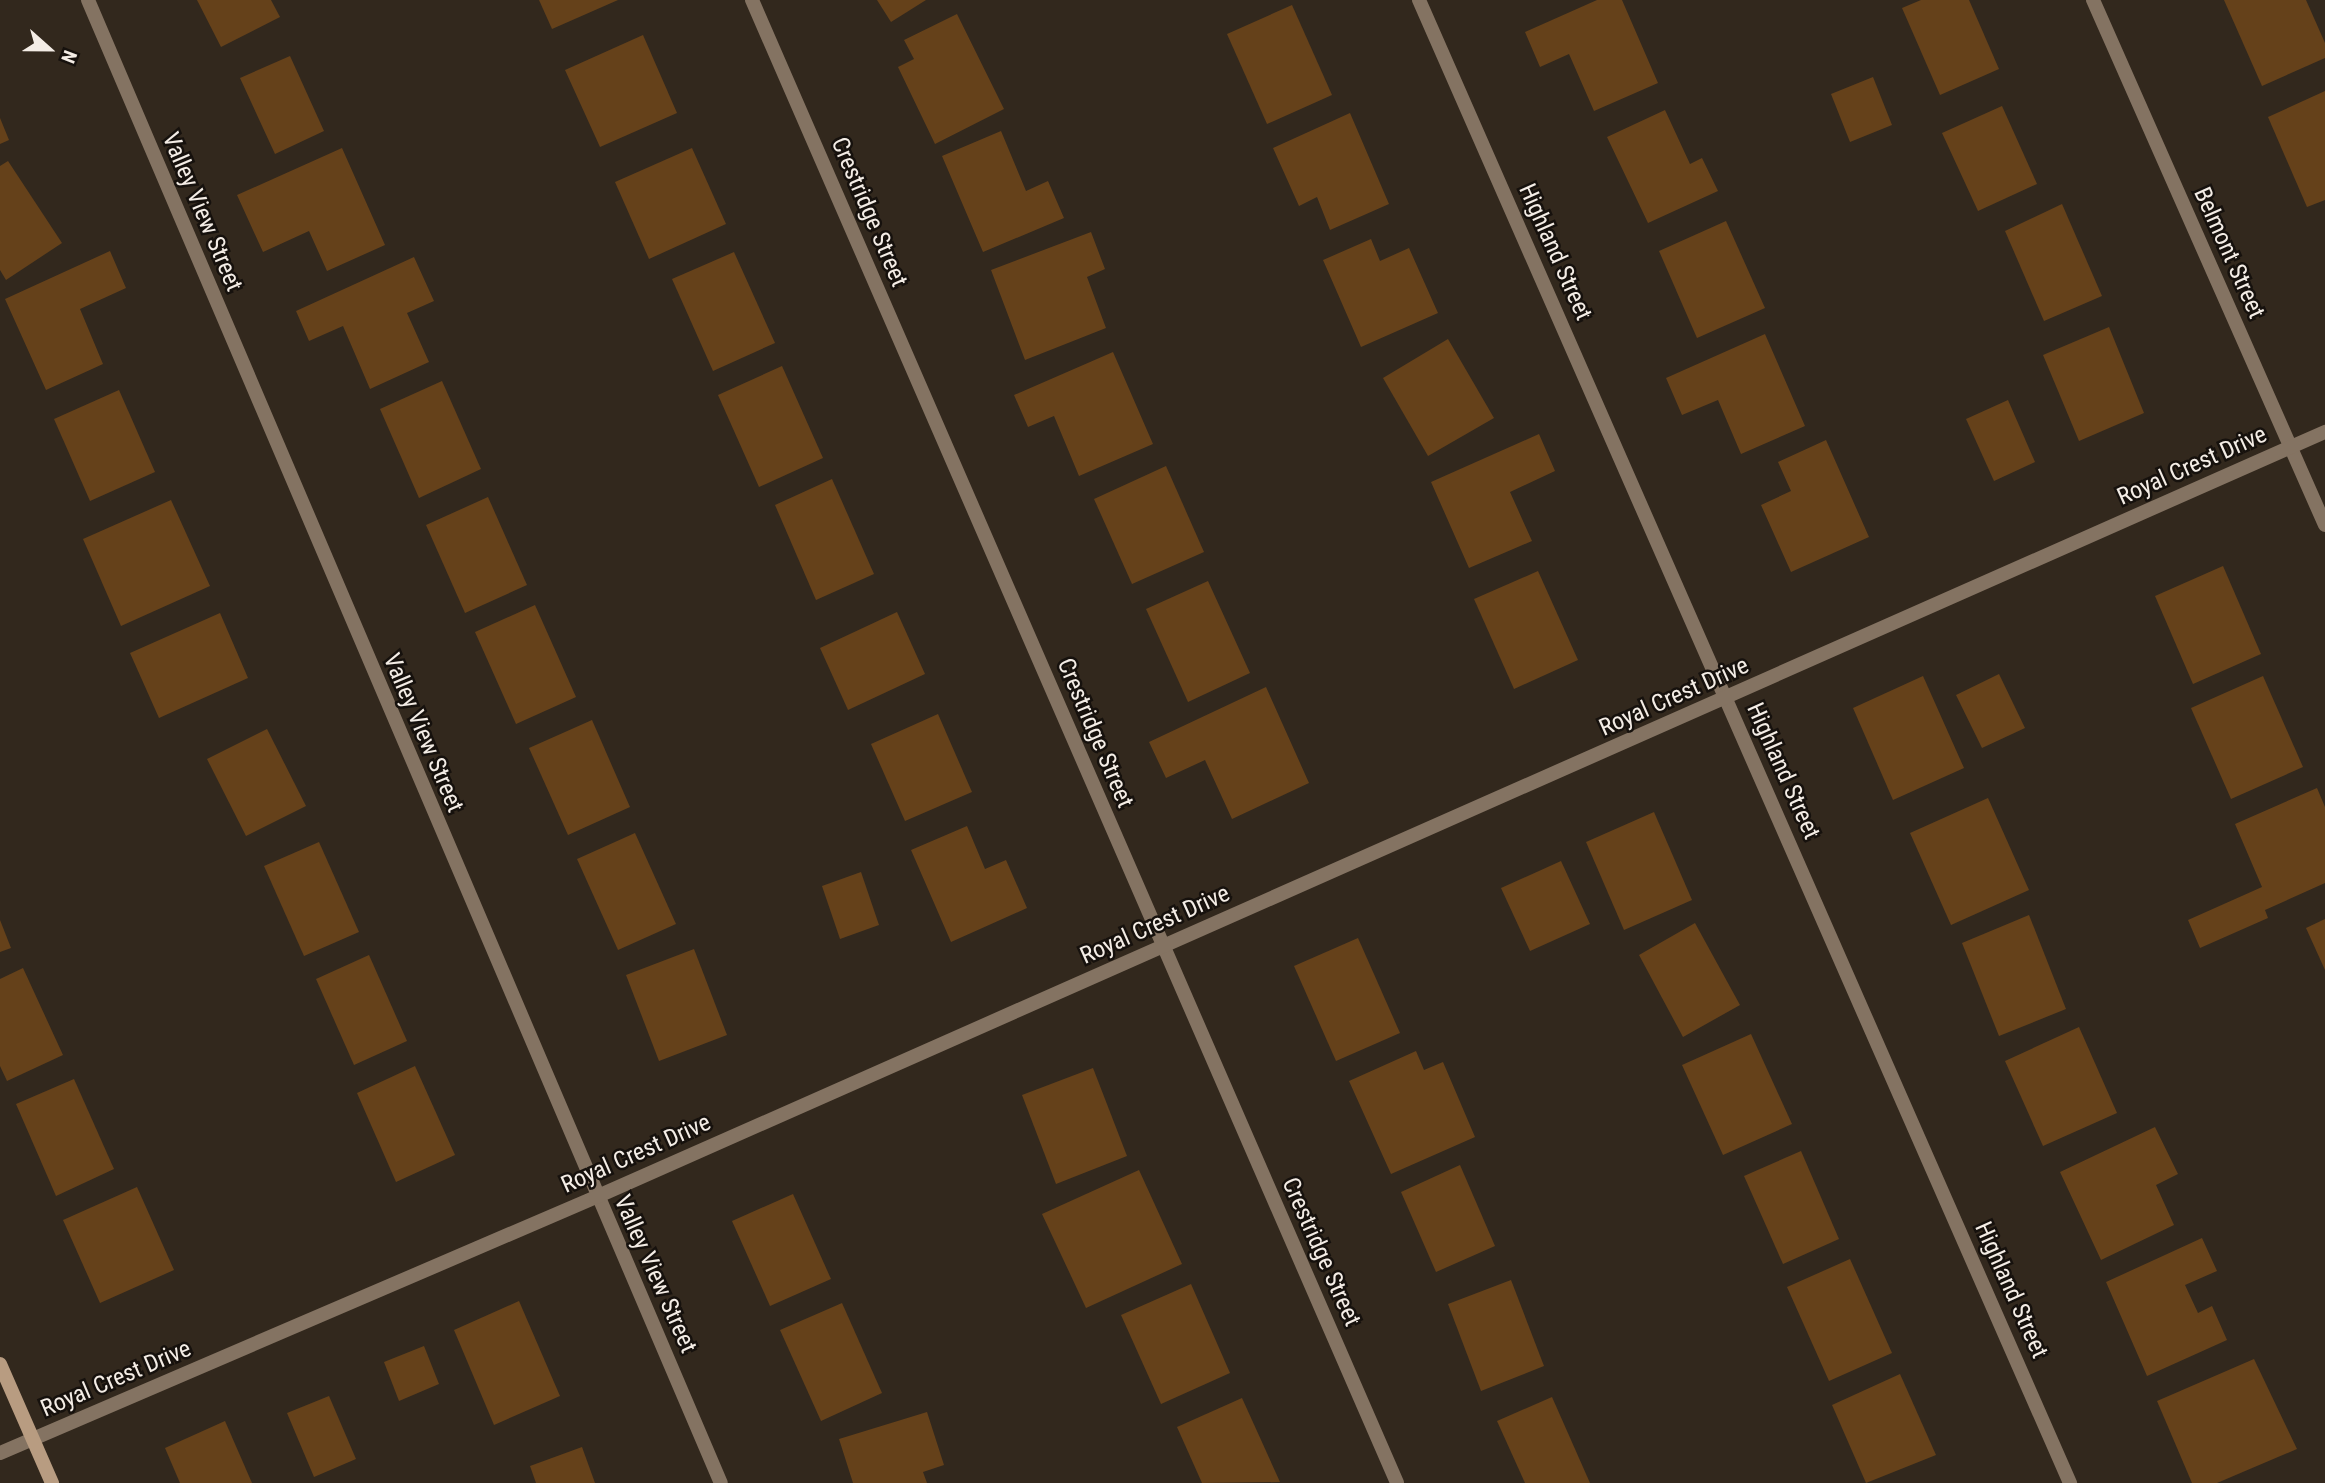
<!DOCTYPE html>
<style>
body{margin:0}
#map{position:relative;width:2325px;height:1483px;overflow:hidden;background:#32281d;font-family:"Roboto Condensed",sans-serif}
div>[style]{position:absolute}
.building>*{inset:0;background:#65411a}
.street>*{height:14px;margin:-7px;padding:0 7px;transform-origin:7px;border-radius:7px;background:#847362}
.secondary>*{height:14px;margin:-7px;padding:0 7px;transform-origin:7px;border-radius:7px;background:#b89c81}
span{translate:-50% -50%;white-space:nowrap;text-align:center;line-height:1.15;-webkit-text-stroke:5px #16110d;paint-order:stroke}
.street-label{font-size:24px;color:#f4ede6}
.north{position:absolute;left:14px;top:14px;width:70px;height:70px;-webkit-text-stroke:5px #16110d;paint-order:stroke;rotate:111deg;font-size:19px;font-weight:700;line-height:28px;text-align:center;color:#f4ede6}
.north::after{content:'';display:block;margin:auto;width:24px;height:32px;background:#f4ede6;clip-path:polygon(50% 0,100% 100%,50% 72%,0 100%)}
</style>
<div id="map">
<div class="building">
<i style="clip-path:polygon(197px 0,271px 0,280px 17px,221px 47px)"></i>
<i style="clip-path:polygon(539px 0,618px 0,552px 29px)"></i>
<i style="clip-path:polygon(877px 0,926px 0,891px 22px)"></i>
<i style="clip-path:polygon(1597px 0,1622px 0,1658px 83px,1594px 111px,1569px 54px,1540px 67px,1525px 32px)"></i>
<i style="clip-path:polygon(1921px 0,1969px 0,1999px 69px,1940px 95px,1902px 8px)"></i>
<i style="clip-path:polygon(2224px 0,2306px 0,2325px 43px,2325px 58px,2262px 86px)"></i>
<i style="clip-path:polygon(1292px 5px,1332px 95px,1267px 124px,1227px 34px)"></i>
<i style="clip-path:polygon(957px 14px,1004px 109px,935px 144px,898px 67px,914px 59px,904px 40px)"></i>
<i style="clip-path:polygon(643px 35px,677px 113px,600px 147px,565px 70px)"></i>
<i style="clip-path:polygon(290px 56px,324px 131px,275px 154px,240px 78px)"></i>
<i style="clip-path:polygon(1873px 77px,1892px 125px,1850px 142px,1831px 94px)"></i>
<i style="clip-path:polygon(2325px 91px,2325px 200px,2307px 207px,2268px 117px)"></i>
<i style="clip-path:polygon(2002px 106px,2037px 184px,1978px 211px,1942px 133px)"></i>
<i style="clip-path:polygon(1665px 110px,1690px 164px,1702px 158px,1718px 191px,1648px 223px,1607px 137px)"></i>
<i style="clip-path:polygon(1350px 113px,1389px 204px,1330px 230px,1317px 197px,1299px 206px,1273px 148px)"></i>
<i style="clip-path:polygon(0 118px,9px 140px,0 144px)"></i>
<i style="clip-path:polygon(1001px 131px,1026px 191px,1048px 181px,1064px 218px,983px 252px,942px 156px)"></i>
<i style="clip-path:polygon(342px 148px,385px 245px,327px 271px,309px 231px,263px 252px,237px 195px)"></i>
<i style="clip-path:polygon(692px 148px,726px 224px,649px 259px,615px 182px)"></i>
<i style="clip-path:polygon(8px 161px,62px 243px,6px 280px,0 270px,0 166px)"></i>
<i style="clip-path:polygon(2062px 204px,2102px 296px,2044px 321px,2005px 231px)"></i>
<i style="clip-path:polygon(1726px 221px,1765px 308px,1697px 338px,1659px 251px)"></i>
<i style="clip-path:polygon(1091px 232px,1105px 269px,1087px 277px,1106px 328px,1025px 360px,991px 270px)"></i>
<i style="clip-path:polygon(1371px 239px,1380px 261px,1409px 248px,1438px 313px,1361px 347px,1323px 260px)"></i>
<i style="clip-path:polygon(110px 251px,126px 288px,80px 309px,103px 364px,46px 390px,5px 299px)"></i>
<i style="clip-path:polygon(734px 252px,775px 343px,713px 371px,672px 279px)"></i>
<i style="clip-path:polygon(414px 257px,434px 301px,407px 313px,429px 362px,370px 389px,343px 326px,309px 341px,296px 311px)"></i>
<i style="clip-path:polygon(2109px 327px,2144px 413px,2079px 441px,2043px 355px)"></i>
<i style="clip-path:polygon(1765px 334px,1805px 426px,1741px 454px,1718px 400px,1682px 415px,1666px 378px)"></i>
<i style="clip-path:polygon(1448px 339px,1494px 418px,1428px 456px,1383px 378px)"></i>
<i style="clip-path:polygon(1113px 352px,1153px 444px,1079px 476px,1054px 416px,1028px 427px,1014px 395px)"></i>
<i style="clip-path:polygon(782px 366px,823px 458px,759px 487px,718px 395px)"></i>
<i style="clip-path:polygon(442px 381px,481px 469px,419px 498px,380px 409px)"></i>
<i style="clip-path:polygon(119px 390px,155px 472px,90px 501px,54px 419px)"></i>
<i style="clip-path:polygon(2008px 400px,2035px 462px,1994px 481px,1966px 419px)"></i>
<i style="clip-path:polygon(1539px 434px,1555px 471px,1510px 492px,1532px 541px,1469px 568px,1431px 482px)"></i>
<i style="clip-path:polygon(1826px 440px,1869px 537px,1791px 572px,1761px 505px,1791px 491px,1778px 462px)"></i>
<i style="clip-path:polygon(1166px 466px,1204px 552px,1132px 584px,1094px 499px)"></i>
<i style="clip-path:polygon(832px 479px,874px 574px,816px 600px,775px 505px)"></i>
<i style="clip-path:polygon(488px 497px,527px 585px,465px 613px,426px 525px)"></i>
<i style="clip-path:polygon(171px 500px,210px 586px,121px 626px,83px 539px)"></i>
<i style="clip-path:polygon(2223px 566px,2261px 654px,2193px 684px,2155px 596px)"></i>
<i style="clip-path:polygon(1538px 571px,1578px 660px,1514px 689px,1474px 599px)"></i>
<i style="clip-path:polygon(1208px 581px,1250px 673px,1188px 702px,1146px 609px)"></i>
<i style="clip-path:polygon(535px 605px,576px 697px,516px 724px,475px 632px)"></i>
<i style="clip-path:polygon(897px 612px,925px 674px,848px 710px,820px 648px)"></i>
<i style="clip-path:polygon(220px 613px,248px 678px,159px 718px,130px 653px)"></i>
<i style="clip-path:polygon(1999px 674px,2025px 728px,1982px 748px,1956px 695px)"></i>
<i style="clip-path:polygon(1923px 676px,1964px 768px,1893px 800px,1853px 708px)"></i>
<i style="clip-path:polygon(2263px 676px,2303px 767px,2231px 799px,2191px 708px)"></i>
<i style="clip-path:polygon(1266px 687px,1309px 783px,1232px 819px,1205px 760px,1166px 778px,1149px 742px)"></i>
<i style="clip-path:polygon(938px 714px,972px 792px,905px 821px,871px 744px)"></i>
<i style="clip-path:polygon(592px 720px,630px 807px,568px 835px,529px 748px)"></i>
<i style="clip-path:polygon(267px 729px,306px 806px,246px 836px,207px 759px)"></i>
<i style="clip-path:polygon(2317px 788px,2325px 807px,2325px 883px,2265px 910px,2268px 918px,2200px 948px,2188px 920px,2262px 887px,2235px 824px)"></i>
<i style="clip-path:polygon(1988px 798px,2029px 890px,1951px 925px,1910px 833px)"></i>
<i style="clip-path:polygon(1654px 812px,1692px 900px,1624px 930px,1586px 842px)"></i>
<i style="clip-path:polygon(967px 826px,985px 869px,1006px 860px,1027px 908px,951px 942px,911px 850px)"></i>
<i style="clip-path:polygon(635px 833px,676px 924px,618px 950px,577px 859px)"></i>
<i style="clip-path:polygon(319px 842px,359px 932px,304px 956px,264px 866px)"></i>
<i style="clip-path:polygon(1561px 861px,1590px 924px,1530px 951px,1501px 888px)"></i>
<i style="clip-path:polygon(861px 872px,879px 925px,840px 939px,822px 886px)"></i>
<i style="clip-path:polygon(2029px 915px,2066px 1009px,1999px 1036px,1962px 943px)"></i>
<i style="clip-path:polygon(2325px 919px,2325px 970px,2306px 928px)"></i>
<i style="clip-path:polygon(0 920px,11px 948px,0 952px)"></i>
<i style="clip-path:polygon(1695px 923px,1740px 1005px,1683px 1037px,1639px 955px)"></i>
<i style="clip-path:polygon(1358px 938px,1400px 1033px,1336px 1061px,1294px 966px)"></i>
<i style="clip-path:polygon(694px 949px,727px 1035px,659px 1061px,626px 975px)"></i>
<i style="clip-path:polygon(369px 955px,407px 1041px,354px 1065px,316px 979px)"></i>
<i style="clip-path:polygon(23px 968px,63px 1055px,7px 1081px,0 1066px,0 979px)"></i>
<i style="clip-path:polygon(2079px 1027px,2117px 1113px,2043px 1146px,2005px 1061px)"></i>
<i style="clip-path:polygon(1751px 1034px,1792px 1124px,1723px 1155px,1682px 1065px)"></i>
<i style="clip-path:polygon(1416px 1051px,1424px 1070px,1443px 1062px,1475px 1137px,1391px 1174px,1349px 1081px)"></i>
<i style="clip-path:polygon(415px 1066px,455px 1155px,396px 1182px,357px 1093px)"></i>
<i style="clip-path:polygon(1093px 1068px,1127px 1156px,1056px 1184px,1022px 1095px)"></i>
<i style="clip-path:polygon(74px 1079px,114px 1169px,56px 1196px,16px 1104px)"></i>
<i style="clip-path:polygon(2155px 1127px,2178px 1174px,2156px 1185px,2174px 1225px,2101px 1260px,2060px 1172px)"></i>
<i style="clip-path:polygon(1801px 1151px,1839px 1239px,1783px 1264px,1744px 1176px)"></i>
<i style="clip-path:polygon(1460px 1165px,1495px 1246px,1436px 1272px,1401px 1192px)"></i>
<i style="clip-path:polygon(1139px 1170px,1182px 1264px,1086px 1308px,1042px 1214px)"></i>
<i style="clip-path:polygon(137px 1187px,174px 1270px,100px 1303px,63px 1220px)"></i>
<i style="clip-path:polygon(793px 1194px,831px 1279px,770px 1306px,732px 1221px)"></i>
<i style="clip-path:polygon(2202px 1238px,2217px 1271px,2185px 1285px,2198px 1313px,2212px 1306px,2227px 1340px,2147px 1376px,2106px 1282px)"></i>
<i style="clip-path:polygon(1850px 1259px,1892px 1353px,1829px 1381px,1787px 1287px)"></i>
<i style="clip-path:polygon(1511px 1280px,1544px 1366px,1481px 1391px,1448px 1304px)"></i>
<i style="clip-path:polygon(1191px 1284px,1230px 1373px,1161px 1404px,1121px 1315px)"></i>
<i style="clip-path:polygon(519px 1301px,560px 1396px,494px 1425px,454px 1330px)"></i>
<i style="clip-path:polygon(842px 1303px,882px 1393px,821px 1421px,780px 1330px)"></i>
<i style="clip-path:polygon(424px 1346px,439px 1384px,399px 1401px,384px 1362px)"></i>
<i style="clip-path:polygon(2254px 1359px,2297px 1449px,2217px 1483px,2192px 1483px,2157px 1401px)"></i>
<i style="clip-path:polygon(1900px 1374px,1936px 1455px,1866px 1483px,1832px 1405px)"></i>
<i style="clip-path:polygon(329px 1396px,356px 1459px,314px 1477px,287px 1413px)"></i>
<i style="clip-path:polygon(1552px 1397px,1590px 1483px,1525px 1483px,1497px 1421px)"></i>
<i style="clip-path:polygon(1242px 1398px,1280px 1482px,1202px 1483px,1177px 1427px)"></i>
<i style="clip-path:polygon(927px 1412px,944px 1465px,923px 1472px,927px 1483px,853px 1483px,839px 1439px)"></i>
<i style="clip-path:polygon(225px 1421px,252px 1483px,180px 1483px,165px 1448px)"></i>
<i style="clip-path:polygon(582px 1447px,595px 1483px,536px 1483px,530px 1466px)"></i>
</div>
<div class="street">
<i style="left:88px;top:0;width:1612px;rotate:66.89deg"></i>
<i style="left:752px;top:0;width:1617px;rotate:66.49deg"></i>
<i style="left:1419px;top:0;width:1620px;rotate:66.3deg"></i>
<i style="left:2093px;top:0;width:574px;rotate:66.16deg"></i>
<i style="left:0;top:1453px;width:649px;rotate:-23.24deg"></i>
<i style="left:596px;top:1197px;width:1891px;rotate:-23.87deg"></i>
</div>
<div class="secondary">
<i style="left:0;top:1364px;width:130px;rotate:66.4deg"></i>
</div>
<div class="street-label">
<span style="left:202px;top:212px;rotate:67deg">Valley View Street</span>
<span style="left:869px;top:212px;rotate:67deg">Crestridge Street</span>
<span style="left:1555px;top:252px;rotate:66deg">Highland Street</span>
<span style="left:2229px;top:253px;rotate:66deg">Belmont Street</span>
<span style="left:2192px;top:466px;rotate:-24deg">Royal Crest Drive</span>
<span style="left:1674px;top:697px;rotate:-24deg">Royal Crest Drive</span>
<span style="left:423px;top:733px;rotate:67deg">Valley View Street</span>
<span style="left:1095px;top:733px;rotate:67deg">Crestridge Street</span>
<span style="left:1783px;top:771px;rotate:66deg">Highland Street</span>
<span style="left:1155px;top:925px;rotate:-24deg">Royal Crest Drive</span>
<span style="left:636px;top:1154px;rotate:-24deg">Royal Crest Drive</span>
<span style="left:1321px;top:1252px;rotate:66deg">Crestridge Street</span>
<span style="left:655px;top:1274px;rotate:66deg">Valley View Street</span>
<span style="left:2011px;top:1290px;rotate:66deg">Highland Street</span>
<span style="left:116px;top:1379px;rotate:-23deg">Royal Crest Drive</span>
</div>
<div class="north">N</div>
</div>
